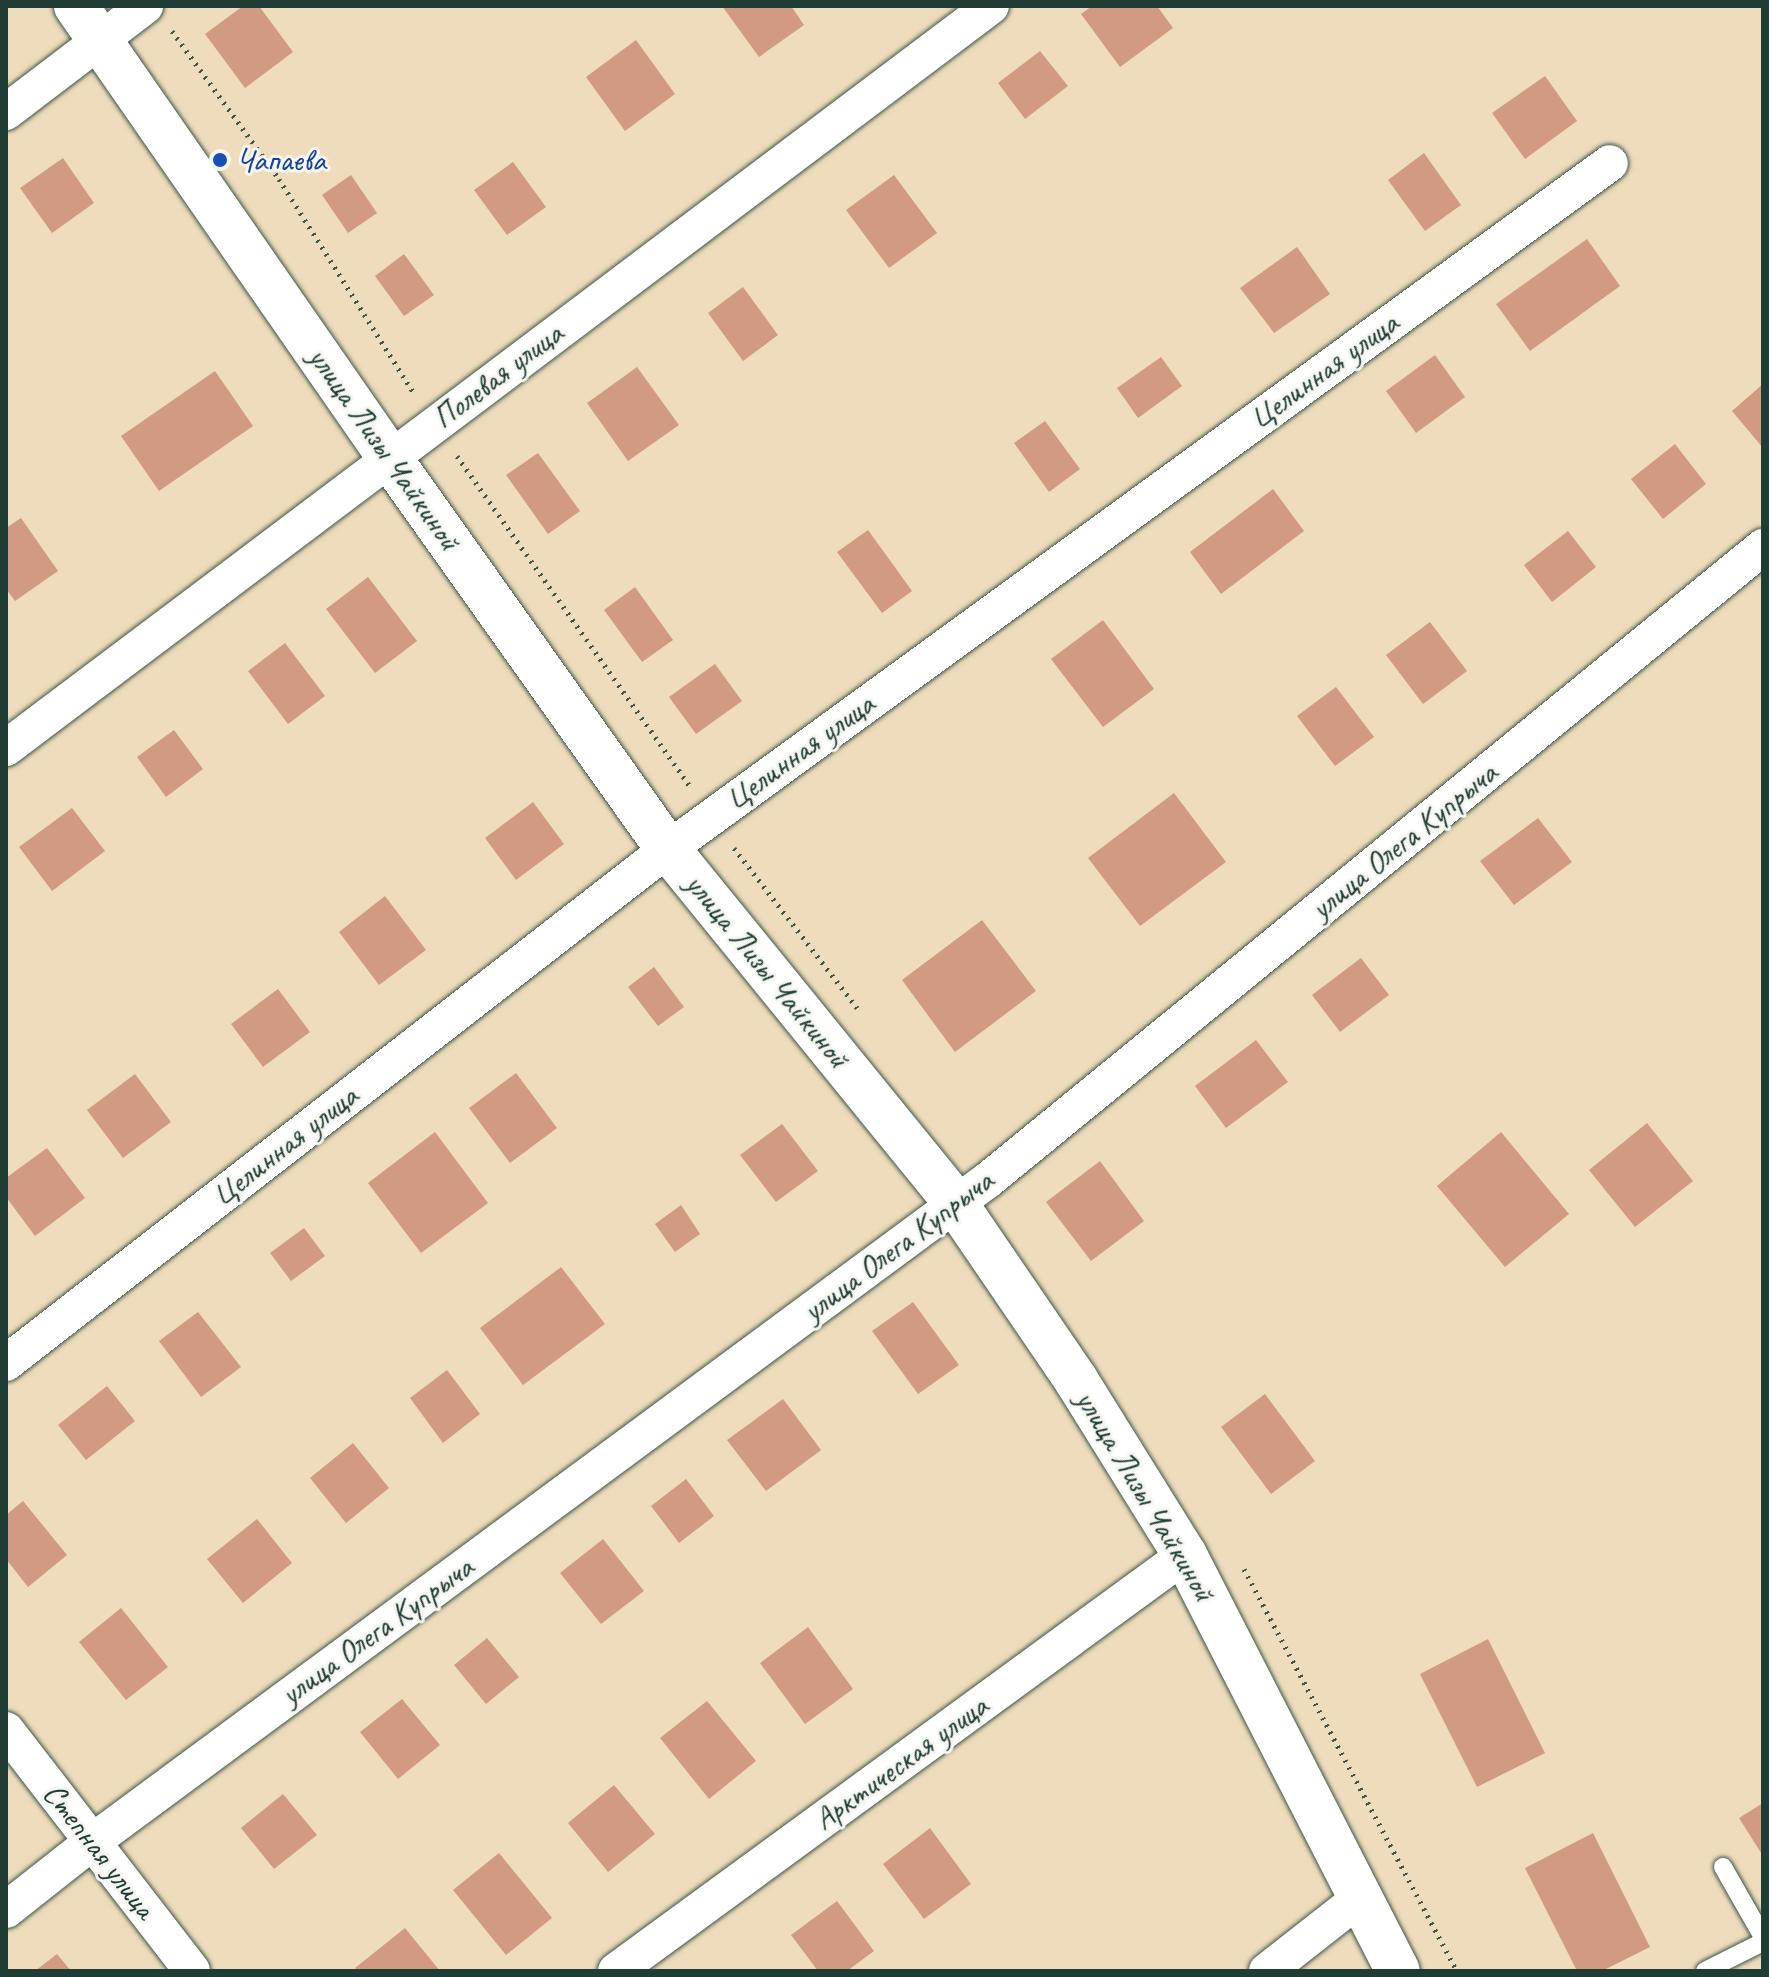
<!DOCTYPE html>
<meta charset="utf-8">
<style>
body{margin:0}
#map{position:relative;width:1769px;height:1977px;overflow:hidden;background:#efdcbc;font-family:Caveat,sans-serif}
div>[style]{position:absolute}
.building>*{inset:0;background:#d29a82}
.path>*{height:5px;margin-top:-2.5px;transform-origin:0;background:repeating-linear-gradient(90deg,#3e5548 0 2px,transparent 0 8px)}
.roads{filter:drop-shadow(0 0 2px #3e5548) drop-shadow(0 0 2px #3e5548)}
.lane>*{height:18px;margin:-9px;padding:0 9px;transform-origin:9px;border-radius:9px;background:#fff}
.street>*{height:36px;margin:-18px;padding:0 18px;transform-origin:18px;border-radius:18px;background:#fff}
.secondary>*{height:44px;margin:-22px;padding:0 22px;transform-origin:22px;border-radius:22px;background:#fff}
.dots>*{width:22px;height:22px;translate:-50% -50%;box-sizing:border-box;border:4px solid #f6f6f2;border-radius:50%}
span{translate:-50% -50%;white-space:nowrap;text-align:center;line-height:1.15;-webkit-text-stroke:6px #f6f6f2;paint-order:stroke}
.transit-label{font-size:32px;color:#164399}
.left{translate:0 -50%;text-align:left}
.street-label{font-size:32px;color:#1f3d34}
.frame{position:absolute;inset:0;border:8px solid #1f3d34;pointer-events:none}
</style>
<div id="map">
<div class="building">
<i style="clip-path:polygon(243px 6px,259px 6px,293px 52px,245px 88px,205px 34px)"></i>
<i style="clip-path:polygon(722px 6px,791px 6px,804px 25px,759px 57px)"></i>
<i style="clip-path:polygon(1092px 6px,1157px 6px,1173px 28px,1120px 67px,1081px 14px)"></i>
<i style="clip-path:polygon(636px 40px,675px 94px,625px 131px,586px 77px)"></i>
<i style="clip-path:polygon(1040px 51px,1068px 86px,1025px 119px,998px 83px)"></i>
<i style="clip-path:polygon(1545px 76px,1577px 121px,1525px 159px,1492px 113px)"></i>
<i style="clip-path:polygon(1424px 153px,1461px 205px,1425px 231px,1388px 180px)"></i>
<i style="clip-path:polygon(63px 158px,94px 203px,52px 233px,20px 188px)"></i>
<i style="clip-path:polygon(513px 162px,546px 207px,507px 235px,474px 190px)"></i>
<i style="clip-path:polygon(351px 175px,377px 213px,348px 233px,322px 195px)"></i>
<i style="clip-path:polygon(894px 175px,937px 233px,889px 268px,846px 210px)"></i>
<i style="clip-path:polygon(1587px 239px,1620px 286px,1530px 351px,1496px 304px)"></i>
<i style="clip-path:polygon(1297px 247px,1330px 294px,1274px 333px,1240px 288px)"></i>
<i style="clip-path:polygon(404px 254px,434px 295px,404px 316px,375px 276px)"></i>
<i style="clip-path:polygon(743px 287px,778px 335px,743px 361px,708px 313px)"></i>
<i style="clip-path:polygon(1435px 355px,1465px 397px,1416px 433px,1386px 391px)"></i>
<i style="clip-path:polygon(1161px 357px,1182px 386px,1138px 418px,1117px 388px)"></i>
<i style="clip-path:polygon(637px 367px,679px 425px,628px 461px,587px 403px)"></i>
<i style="clip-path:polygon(215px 371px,253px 426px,159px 491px,121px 436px)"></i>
<i style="clip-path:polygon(1763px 384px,1763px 448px,1732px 411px)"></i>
<i style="clip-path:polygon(1045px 421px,1080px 469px,1049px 492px,1014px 443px)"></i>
<i style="clip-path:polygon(1675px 444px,1706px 484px,1663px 519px,1631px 479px)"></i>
<i style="clip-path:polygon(538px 453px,580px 511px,548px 534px,506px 475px)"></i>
<i style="clip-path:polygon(1273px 489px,1304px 531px,1221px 594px,1190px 552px)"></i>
<i style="clip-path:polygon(21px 518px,58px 571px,15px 601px,6px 589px,6px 528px)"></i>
<i style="clip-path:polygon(868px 530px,912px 591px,882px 613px,837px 552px)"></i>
<i style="clip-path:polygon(1568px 531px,1596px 567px,1552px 602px,1524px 565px)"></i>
<i style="clip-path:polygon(368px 577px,417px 641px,375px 673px,326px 609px)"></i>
<i style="clip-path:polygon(635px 587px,673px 640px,642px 662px,604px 610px)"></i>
<i style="clip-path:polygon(1103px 620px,1154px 689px,1103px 727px,1051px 659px)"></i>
<i style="clip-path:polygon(1430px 622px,1467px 671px,1423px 704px,1386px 655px)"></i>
<i style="clip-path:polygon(285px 643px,325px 696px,288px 724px,248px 671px)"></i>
<i style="clip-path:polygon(715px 664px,742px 701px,696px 734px,669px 697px)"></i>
<i style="clip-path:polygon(1336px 687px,1374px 737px,1335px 766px,1297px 716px)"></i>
<i style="clip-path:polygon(174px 730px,203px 769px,166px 797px,137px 757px)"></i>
<i style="clip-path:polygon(1174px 793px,1226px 862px,1140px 926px,1088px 858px)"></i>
<i style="clip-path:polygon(533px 802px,564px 844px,516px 880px,485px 838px)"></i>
<i style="clip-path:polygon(72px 808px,105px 851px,52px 891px,19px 847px)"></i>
<i style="clip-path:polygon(1538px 818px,1572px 862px,1514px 905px,1480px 861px)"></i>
<i style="clip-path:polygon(385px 896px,426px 950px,379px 985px,339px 932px)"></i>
<i style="clip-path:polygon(982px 920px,1036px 991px,955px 1052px,902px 980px)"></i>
<i style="clip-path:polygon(1361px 958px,1389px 995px,1340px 1032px,1312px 995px)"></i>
<i style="clip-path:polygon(654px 967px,684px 1007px,658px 1026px,628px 987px)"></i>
<i style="clip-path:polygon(278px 989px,310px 1032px,263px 1067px,231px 1024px)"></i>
<i style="clip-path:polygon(1256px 1040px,1288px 1082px,1226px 1128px,1195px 1086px)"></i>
<i style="clip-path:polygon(516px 1073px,557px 1128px,510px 1163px,469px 1108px)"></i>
<i style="clip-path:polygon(135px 1074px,171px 1122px,123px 1158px,87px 1110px)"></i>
<i style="clip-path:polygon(1647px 1123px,1693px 1181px,1635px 1227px,1589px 1170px)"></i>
<i style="clip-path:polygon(782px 1124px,818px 1171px,776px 1202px,740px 1155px)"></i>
<i style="clip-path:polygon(435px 1132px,488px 1203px,421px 1253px,368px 1183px)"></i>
<i style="clip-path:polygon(1501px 1132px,1569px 1214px,1505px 1267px,1437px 1186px)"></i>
<i style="clip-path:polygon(47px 1148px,85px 1198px,35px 1236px,6px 1197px,6px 1178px)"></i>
<i style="clip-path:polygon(1100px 1161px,1144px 1221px,1091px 1261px,1046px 1202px)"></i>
<i style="clip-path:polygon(681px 1205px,700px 1234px,675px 1252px,655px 1224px)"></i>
<i style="clip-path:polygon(304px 1228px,325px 1256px,291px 1281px,270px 1253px)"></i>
<i style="clip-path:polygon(561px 1267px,605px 1324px,523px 1385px,480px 1328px)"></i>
<i style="clip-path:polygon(913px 1302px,959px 1365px,918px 1394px,872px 1331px)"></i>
<i style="clip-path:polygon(198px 1312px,241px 1367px,201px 1397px,159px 1341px)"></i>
<i style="clip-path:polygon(447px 1370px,480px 1414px,443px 1443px,410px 1398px)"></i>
<i style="clip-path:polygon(107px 1386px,135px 1421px,86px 1460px,58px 1425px)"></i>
<i style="clip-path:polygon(1265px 1394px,1315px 1461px,1271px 1494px,1221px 1427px)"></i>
<i style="clip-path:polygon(783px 1399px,821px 1450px,766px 1491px,727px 1440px)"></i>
<i style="clip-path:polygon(353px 1443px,389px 1488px,346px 1523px,310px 1478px)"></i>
<i style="clip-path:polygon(686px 1479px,714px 1516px,679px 1543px,651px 1506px)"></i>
<i style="clip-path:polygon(23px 1501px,67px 1555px,28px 1587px,6px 1559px,6px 1515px)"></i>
<i style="clip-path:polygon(257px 1519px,292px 1563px,243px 1603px,207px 1559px)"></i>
<i style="clip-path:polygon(603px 1539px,644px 1591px,601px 1624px,560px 1573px)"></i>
<i style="clip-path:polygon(121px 1608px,168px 1667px,126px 1700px,79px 1642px)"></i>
<i style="clip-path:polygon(808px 1627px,853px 1689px,805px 1724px,760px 1663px)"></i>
<i style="clip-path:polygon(487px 1638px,519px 1677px,486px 1704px,454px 1665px)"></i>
<i style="clip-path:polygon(1488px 1639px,1545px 1753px,1477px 1787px,1420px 1674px)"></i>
<i style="clip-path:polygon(402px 1699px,440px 1745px,398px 1779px,360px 1732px)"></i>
<i style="clip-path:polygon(707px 1701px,756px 1761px,709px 1799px,660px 1738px)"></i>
<i style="clip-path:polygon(614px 1785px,655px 1834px,608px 1872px,568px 1823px)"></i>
<i style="clip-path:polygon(283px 1794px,317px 1835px,274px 1869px,241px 1828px)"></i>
<i style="clip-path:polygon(1763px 1803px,1763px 1856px,1739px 1818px)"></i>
<i style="clip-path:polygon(930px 1828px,971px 1884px,924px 1919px,883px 1864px)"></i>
<i style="clip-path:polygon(1593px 1833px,1650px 1947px,1602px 1971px,1577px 1971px,1525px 1868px)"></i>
<i style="clip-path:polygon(499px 1853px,552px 1918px,506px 1955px,453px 1890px)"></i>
<i style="clip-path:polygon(837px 1901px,874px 1951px,847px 1971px,818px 1971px,791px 1935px)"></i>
<i style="clip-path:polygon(405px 1928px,440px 1971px,358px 1971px,355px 1968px)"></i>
<i style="clip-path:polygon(57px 1954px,71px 1971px,35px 1971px)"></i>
</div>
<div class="path">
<i style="left:172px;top:31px;width:183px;rotate:54.1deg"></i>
<i style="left:279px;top:179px;width:255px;rotate:57.8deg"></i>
<i style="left:457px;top:456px;width:406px;rotate:54.8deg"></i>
<i style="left:734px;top:848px;width:202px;rotate:52.4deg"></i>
<i style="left:1244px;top:1569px;width:455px;rotate:62.1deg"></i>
</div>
<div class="roads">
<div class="lane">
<i style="left:1723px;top:1867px;width:81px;rotate:60.3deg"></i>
<i style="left:1705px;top:1971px;width:65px;rotate:-26.6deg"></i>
</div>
<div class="street">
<i style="left:6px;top:112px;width:175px;rotate:-37.3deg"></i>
<i style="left:6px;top:748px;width:1233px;rotate:-36.99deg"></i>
<i style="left:6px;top:1363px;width:838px;rotate:-37.83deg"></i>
<i style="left:668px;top:849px;width:1165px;rotate:-36.06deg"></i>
<i style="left:6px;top:1730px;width:304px;rotate:52.3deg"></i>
<i style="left:6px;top:1910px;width:110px;rotate:-38.3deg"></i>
<i style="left:92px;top:1842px;width:1114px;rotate:-36.46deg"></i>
<i style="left:988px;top:1180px;width:1001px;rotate:-39.24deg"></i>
<i style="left:616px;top:1971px;width:705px;rotate:-36.17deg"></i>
<i style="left:1267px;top:1971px;width:118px;rotate:-38.1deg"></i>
</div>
<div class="secondary">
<i style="left:76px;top:6px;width:549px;rotate:55.24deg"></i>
<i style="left:389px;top:457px;width:481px;rotate:54.6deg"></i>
<i style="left:668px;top:849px;width:457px;rotate:50.9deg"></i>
<i style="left:956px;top:1204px;width:213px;rotate:55.7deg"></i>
<i style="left:1076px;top:1380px;width:206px;rotate:58.1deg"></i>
<i style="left:1185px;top:1555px;width:467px;rotate:62.9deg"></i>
</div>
</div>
<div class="dots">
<i style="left:220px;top:160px;background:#1a4fb4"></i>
</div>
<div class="transit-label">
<span class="left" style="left:236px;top:160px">Чапаева</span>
</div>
<div class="street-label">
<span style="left:1324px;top:371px;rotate:-36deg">Целинная улица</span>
<span style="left:498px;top:376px;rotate:-37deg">Полевая улица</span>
<span style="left:384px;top:449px;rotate:55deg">улица Лизы Чайкиной</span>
<span style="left:800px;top:752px;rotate:-36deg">Целинная улица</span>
<span style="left:1404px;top:841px;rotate:-39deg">улица Олега Купрыча</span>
<span style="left:767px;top:971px;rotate:51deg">улица Лизы Чайкиной</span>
<span style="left:285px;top:1146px;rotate:-38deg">Целинная улица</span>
<span style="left:898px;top:1246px;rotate:-37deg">улица Олега Купрыча</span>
<span style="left:1145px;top:1496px;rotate:59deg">улица Лизы Чайкиной</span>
<span style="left:377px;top:1631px;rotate:-36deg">улица Олега Купрыча</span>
<span style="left:901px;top:1763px;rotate:-36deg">Арктическая улица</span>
<span style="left:99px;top:1851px;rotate:52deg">Степная улица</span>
</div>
<div class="frame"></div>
</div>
